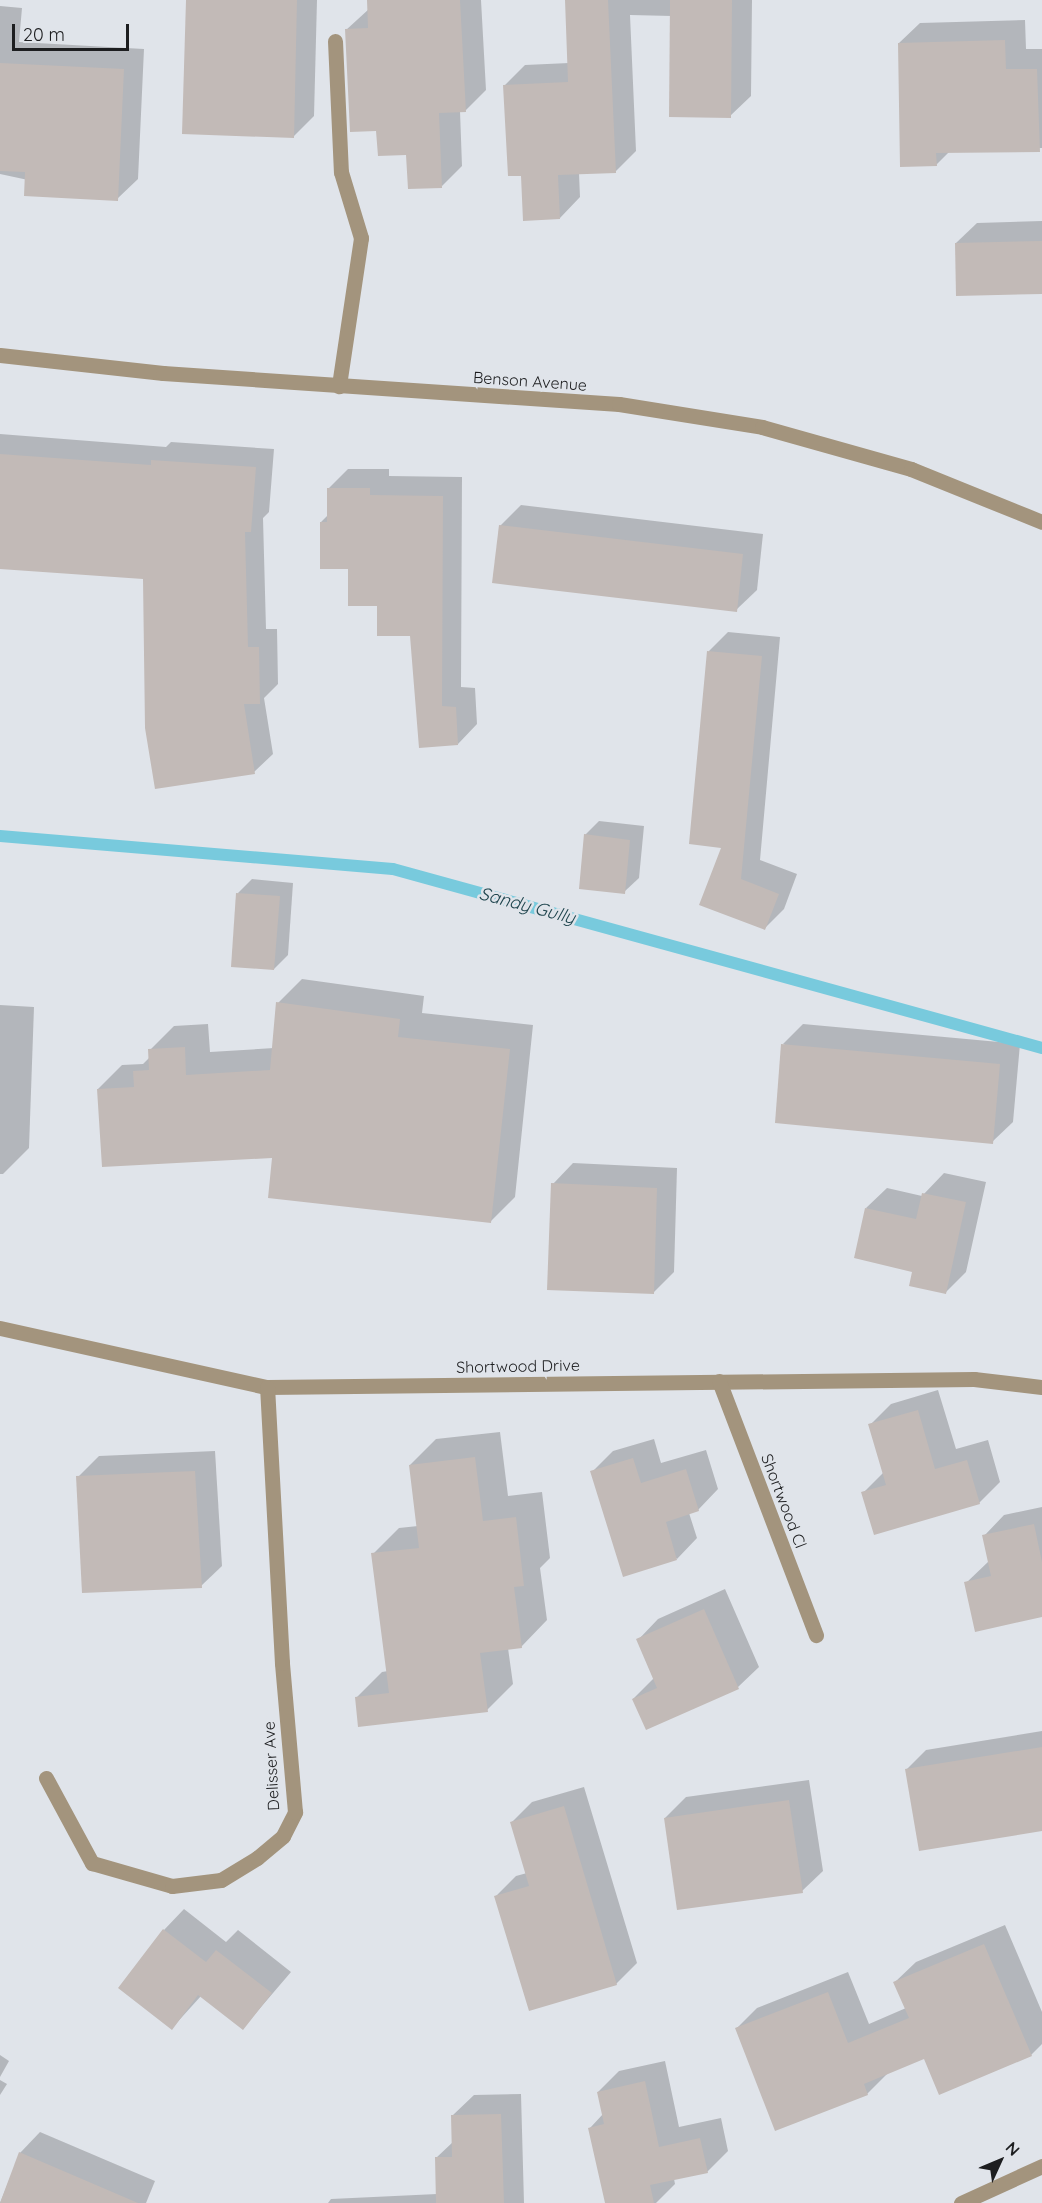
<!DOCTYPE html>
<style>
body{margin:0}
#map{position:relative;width:1042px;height:2203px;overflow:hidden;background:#e0e4ea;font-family:Quicksand,sans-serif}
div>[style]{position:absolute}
.shadow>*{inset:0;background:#0003}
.stream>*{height:12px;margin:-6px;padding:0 6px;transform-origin:6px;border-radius:6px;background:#78cadd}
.building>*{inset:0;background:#c2bab7}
.minor>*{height:15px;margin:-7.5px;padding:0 7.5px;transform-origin:7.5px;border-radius:7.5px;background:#a3947d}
span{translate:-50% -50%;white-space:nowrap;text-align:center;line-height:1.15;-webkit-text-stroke:5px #e0e4ea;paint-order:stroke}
.street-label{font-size:16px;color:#1d1e20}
.water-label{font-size:18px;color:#20464f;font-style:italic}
.north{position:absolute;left:970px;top:2131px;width:60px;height:60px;-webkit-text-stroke:4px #e0e4ea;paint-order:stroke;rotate:46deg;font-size:16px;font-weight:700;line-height:24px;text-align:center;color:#1d1e20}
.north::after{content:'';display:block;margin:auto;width:21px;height:27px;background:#1d1e20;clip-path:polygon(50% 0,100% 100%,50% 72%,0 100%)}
.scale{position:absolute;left:12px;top:24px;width:117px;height:27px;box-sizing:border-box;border:3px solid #1d1e20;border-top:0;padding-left:8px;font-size:18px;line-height:21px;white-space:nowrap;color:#1d1e20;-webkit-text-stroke:4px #e0e4ea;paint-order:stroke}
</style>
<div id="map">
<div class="shadow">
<i style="clip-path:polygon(187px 0,317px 0,314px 116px,293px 137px)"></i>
<i style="clip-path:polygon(369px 0,481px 0,486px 90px,466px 110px,460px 111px,462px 166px,442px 186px,378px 129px,346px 30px,369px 9px)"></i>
<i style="clip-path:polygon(566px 0,752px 0,751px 96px,730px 116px,672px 16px,630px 15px,636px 151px,615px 172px,579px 173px,580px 197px,560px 218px,523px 175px,505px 85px,525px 65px,569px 63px)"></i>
<i style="clip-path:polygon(0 6px,22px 8px,19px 42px,144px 49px,138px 179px,117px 199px,0 174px)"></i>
<i style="clip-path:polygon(1025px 20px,1026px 49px,1042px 49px,1042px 148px,949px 152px,936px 165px,899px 43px,920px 23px)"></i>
<i style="clip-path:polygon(1042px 221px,1042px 293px,956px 243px,977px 223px)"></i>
<i style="clip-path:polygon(0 434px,166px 447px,171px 442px,274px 449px,269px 512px,263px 518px,266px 629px,277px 629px,278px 684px,264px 698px,273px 754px,254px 772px,144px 578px,0 567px)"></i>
<i style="clip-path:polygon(348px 469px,389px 469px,389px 476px,462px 477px,461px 687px,475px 688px,477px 724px,458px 744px,411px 634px,379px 605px,321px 522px,328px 515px,328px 489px)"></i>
<i style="clip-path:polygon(521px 505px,763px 534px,757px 590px,736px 610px,500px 526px)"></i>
<i style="clip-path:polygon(728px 632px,780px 637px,760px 860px,797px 874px,784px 909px,765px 928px,723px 846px,709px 651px)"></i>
<i style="clip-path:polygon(599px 821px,644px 826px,639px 878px,624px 892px,585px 835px)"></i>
<i style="clip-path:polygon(252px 879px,293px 883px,288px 955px,274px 969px,238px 893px)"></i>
<i style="clip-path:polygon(302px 979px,424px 996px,422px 1013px,533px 1025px,515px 1197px,491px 1221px,274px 1157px,98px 1089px,122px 1065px,143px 1064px,150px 1057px,150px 1050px,174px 1026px,208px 1024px,210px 1052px,274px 1048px,278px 1003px)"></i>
<i style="clip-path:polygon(0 1005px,34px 1007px,29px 1148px,3px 1174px,0 1174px)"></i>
<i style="clip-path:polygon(803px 1024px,1020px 1044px,1013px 1122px,992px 1142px,783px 1044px)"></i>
<i style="clip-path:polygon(573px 1163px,677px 1168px,674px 1272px,653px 1293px,553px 1184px)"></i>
<i style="clip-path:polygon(944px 1173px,986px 1182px,966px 1272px,945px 1293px,914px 1270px,866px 1208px,887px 1188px,922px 1196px)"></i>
<i style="clip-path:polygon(938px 1390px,956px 1449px,988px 1440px,1000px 1482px,979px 1503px,863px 1493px,884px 1472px,870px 1425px,891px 1404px)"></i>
<i style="clip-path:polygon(500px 1432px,508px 1496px,542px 1492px,550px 1558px,540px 1568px,547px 1620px,521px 1647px,508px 1648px,513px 1684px,487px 1710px,356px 1698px,382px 1672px,388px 1671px,373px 1554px,399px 1528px,418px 1526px,410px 1465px,436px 1439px)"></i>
<i style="clip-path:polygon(654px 1439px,661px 1463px,706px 1450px,718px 1489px,698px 1510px,689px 1513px,697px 1538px,677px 1559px,592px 1472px,613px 1451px)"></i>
<i style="clip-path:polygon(215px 1451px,222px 1566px,201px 1586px,78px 1477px,99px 1456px)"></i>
<i style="clip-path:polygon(1042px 1507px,1042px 1616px,966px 1583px,989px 1561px,984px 1536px,1004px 1515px)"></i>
<i style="clip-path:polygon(725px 1589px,759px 1667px,738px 1687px,647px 1728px,633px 1699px,654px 1678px,638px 1640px,658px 1619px)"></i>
<i style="clip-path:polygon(1042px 1731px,1042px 1830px,907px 1769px,926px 1750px)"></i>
<i style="clip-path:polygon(809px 1780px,823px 1871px,802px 1891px,665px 1818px,686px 1797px)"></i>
<i style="clip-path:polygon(584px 1787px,637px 1963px,616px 1984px,496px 1896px,516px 1876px,527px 1873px,511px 1823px,532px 1802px)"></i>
<i style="clip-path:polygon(184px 1909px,226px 1942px,238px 1930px,291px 1972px,243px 2028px,201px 1996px,172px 2028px,164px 1930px)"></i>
<i style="clip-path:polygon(1005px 1925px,1042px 2012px,1042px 2044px,1031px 2055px,925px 2057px,889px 2072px,867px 2094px,776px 2129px,736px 2029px,757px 2008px,848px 1972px,869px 2024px,906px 2008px,895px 1982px,916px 1962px)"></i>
<i style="clip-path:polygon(0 2055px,9px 2061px,0 2077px)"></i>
<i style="clip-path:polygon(665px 2061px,679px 2127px,721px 2118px,728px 2151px,707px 2172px,674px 2179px,675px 2184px,656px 2203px,607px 2203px,590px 2128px,603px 2114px,598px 2092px,619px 2071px)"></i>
<i style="clip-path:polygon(0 2080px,7px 2084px,0 2095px)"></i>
<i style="clip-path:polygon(521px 2094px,524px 2203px,328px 2203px,331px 2199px,437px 2194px,436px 2158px,454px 2141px,453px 2115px,474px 2095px)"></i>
<i style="clip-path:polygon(40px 2132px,155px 2181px,146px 2203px,0 2203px,20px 2153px)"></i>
</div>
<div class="stream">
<i style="left:0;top:836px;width:394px;rotate:4.8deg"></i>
<i style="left:393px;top:869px;width:673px;rotate:15.42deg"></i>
</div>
<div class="building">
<i style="clip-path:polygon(186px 0,297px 0,294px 138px,182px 134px)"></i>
<i style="clip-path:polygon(367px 0,460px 0,466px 112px,439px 113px,442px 188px,408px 189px,406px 155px,378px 156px,376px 131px,350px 132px,345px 29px,368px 28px)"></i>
<i style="clip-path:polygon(565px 0,608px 0,616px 173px,558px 175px,560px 219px,523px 221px,521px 176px,508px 176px,503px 85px,568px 82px)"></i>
<i style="clip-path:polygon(670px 0,732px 0,731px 118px,669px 117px)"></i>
<i style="clip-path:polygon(1005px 40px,1006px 69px,1037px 69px,1040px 152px,936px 153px,937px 166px,900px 167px,898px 43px)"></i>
<i style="clip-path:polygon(0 63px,124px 69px,118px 201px,24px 196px,25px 172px,0 171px)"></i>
<i style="clip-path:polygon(1042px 241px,1042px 294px,956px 296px,955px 243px)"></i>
<i style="clip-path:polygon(0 454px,151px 465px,151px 460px,256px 467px,251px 532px,245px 532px,248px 647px,259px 647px,260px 704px,244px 704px,255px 774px,155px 789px,145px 728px,143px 579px,0 569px)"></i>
<i style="clip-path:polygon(327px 488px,370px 488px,370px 495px,443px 496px,442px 706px,456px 707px,458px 745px,419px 748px,410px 636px,377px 636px,377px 606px,348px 606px,348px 569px,320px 569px,320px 522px,327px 522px)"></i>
<i style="clip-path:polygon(499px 525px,743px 554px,737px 612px,492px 583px)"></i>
<i style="clip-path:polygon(707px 651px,762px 656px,741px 879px,779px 894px,765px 930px,699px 905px,721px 848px,689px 844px)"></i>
<i style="clip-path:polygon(584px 834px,630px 840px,625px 894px,579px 889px)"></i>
<i style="clip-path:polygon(236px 893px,280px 896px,274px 970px,231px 967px)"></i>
<i style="clip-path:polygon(276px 1002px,400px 1019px,398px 1037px,510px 1049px,491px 1223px,268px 1198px,272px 1158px,102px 1167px,97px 1089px,134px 1087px,133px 1071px,149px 1070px,148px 1049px,185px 1047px,186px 1075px,270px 1070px)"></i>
<i style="clip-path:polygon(781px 1044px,1000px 1064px,993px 1144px,775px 1123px)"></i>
<i style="clip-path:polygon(551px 1183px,657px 1188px,654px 1294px,547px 1290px)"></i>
<i style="clip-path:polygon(922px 1193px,966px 1202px,946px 1294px,909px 1286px,912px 1272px,854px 1258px,865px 1208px,916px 1219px)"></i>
<i style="clip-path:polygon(918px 1410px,935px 1469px,967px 1460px,980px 1504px,874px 1535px,861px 1492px,886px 1485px,868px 1424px)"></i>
<i style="clip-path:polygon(475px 1457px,483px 1521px,516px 1517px,524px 1586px,514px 1587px,522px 1648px,480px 1653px,488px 1712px,358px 1727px,355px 1697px,389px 1693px,371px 1553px,419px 1548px,409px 1465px)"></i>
<i style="clip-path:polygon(633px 1458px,641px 1483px,686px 1469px,699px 1511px,666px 1522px,677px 1560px,623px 1577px,590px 1471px)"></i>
<i style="clip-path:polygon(195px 1471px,202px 1588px,82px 1593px,76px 1476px)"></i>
<i style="clip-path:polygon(1034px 1524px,1042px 1562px,1042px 1617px,975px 1632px,964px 1582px,991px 1576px,982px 1535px)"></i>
<i style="clip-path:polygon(704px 1609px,739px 1689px,646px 1730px,632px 1699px,657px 1688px,636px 1639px)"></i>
<i style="clip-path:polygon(1042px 1747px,1042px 1831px,919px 1851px,905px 1769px)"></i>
<i style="clip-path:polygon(789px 1800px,803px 1893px,677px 1910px,664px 1818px)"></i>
<i style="clip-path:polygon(564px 1806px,617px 1985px,529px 2011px,494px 1896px,529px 1886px,510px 1822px)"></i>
<i style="clip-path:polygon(163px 1929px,206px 1962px,216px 1950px,272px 1993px,243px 2030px,198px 1995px,172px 2030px,118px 1988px)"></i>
<i style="clip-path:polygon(984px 1944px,1032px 2056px,939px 2095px,924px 2059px,864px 2084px,868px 2095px,775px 2131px,735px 2028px,828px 1992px,848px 2043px,909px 2018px,893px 1982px)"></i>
<i style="clip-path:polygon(645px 2081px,659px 2147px,700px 2138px,708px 2173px,650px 2185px,654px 2203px,605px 2203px,588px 2128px,604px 2124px,597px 2092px)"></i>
<i style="clip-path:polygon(501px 2114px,504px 2203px,436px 2203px,435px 2157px,452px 2157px,451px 2115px)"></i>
<i style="clip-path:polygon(19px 2152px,138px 2203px,0 2203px)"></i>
</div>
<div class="minor">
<i style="left:335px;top:41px;width:131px;rotate:87.4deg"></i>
<i style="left:341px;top:172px;width:69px;rotate:73.1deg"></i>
<i style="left:361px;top:238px;width:150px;rotate:98.5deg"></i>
<i style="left:0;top:355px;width:164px;rotate:6.3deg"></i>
<i style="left:163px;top:373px;width:457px;rotate:3.9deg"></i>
<i style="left:619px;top:404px;width:145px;rotate:9.1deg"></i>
<i style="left:762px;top:427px;width:155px;rotate:15.7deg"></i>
<i style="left:911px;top:469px;width:141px;rotate:22deg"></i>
<i style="left:0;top:1328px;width:273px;rotate:12.5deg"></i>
<i style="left:267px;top:1387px;width:707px;rotate:-0.65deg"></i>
<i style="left:974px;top:1379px;width:68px;rotate:6.7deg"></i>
<i style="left:719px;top:1381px;width:272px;rotate:69.1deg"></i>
<i style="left:46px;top:1778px;width:97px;rotate:61.6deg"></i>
<i style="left:92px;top:1863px;width:83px;rotate:16deg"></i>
<i style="left:172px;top:1886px;width:49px;rotate:-7deg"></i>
<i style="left:221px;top:1880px;width:42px;rotate:-31.4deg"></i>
<i style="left:257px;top:1858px;width:34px;rotate:-40deg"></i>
<i style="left:283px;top:1836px;width:27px;rotate:-63deg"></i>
<i style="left:295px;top:1812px;width:150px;rotate:-95deg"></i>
<i style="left:282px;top:1663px;width:276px;rotate:-93.1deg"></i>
<i style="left:961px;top:2203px;width:89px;rotate:-24.6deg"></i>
</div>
<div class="street-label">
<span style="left:530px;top:381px;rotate:4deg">Benson Avenue</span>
<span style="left:518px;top:1366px;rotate:-1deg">Shortwood Drive</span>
<span style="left:784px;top:1501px;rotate:69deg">Shortwood Cl</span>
<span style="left:271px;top:1766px;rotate:-93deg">Delisser Ave</span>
</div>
<div class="water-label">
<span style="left:527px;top:906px;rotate:15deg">Sandy Gully</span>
</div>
<div class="north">N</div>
<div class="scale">20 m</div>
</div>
